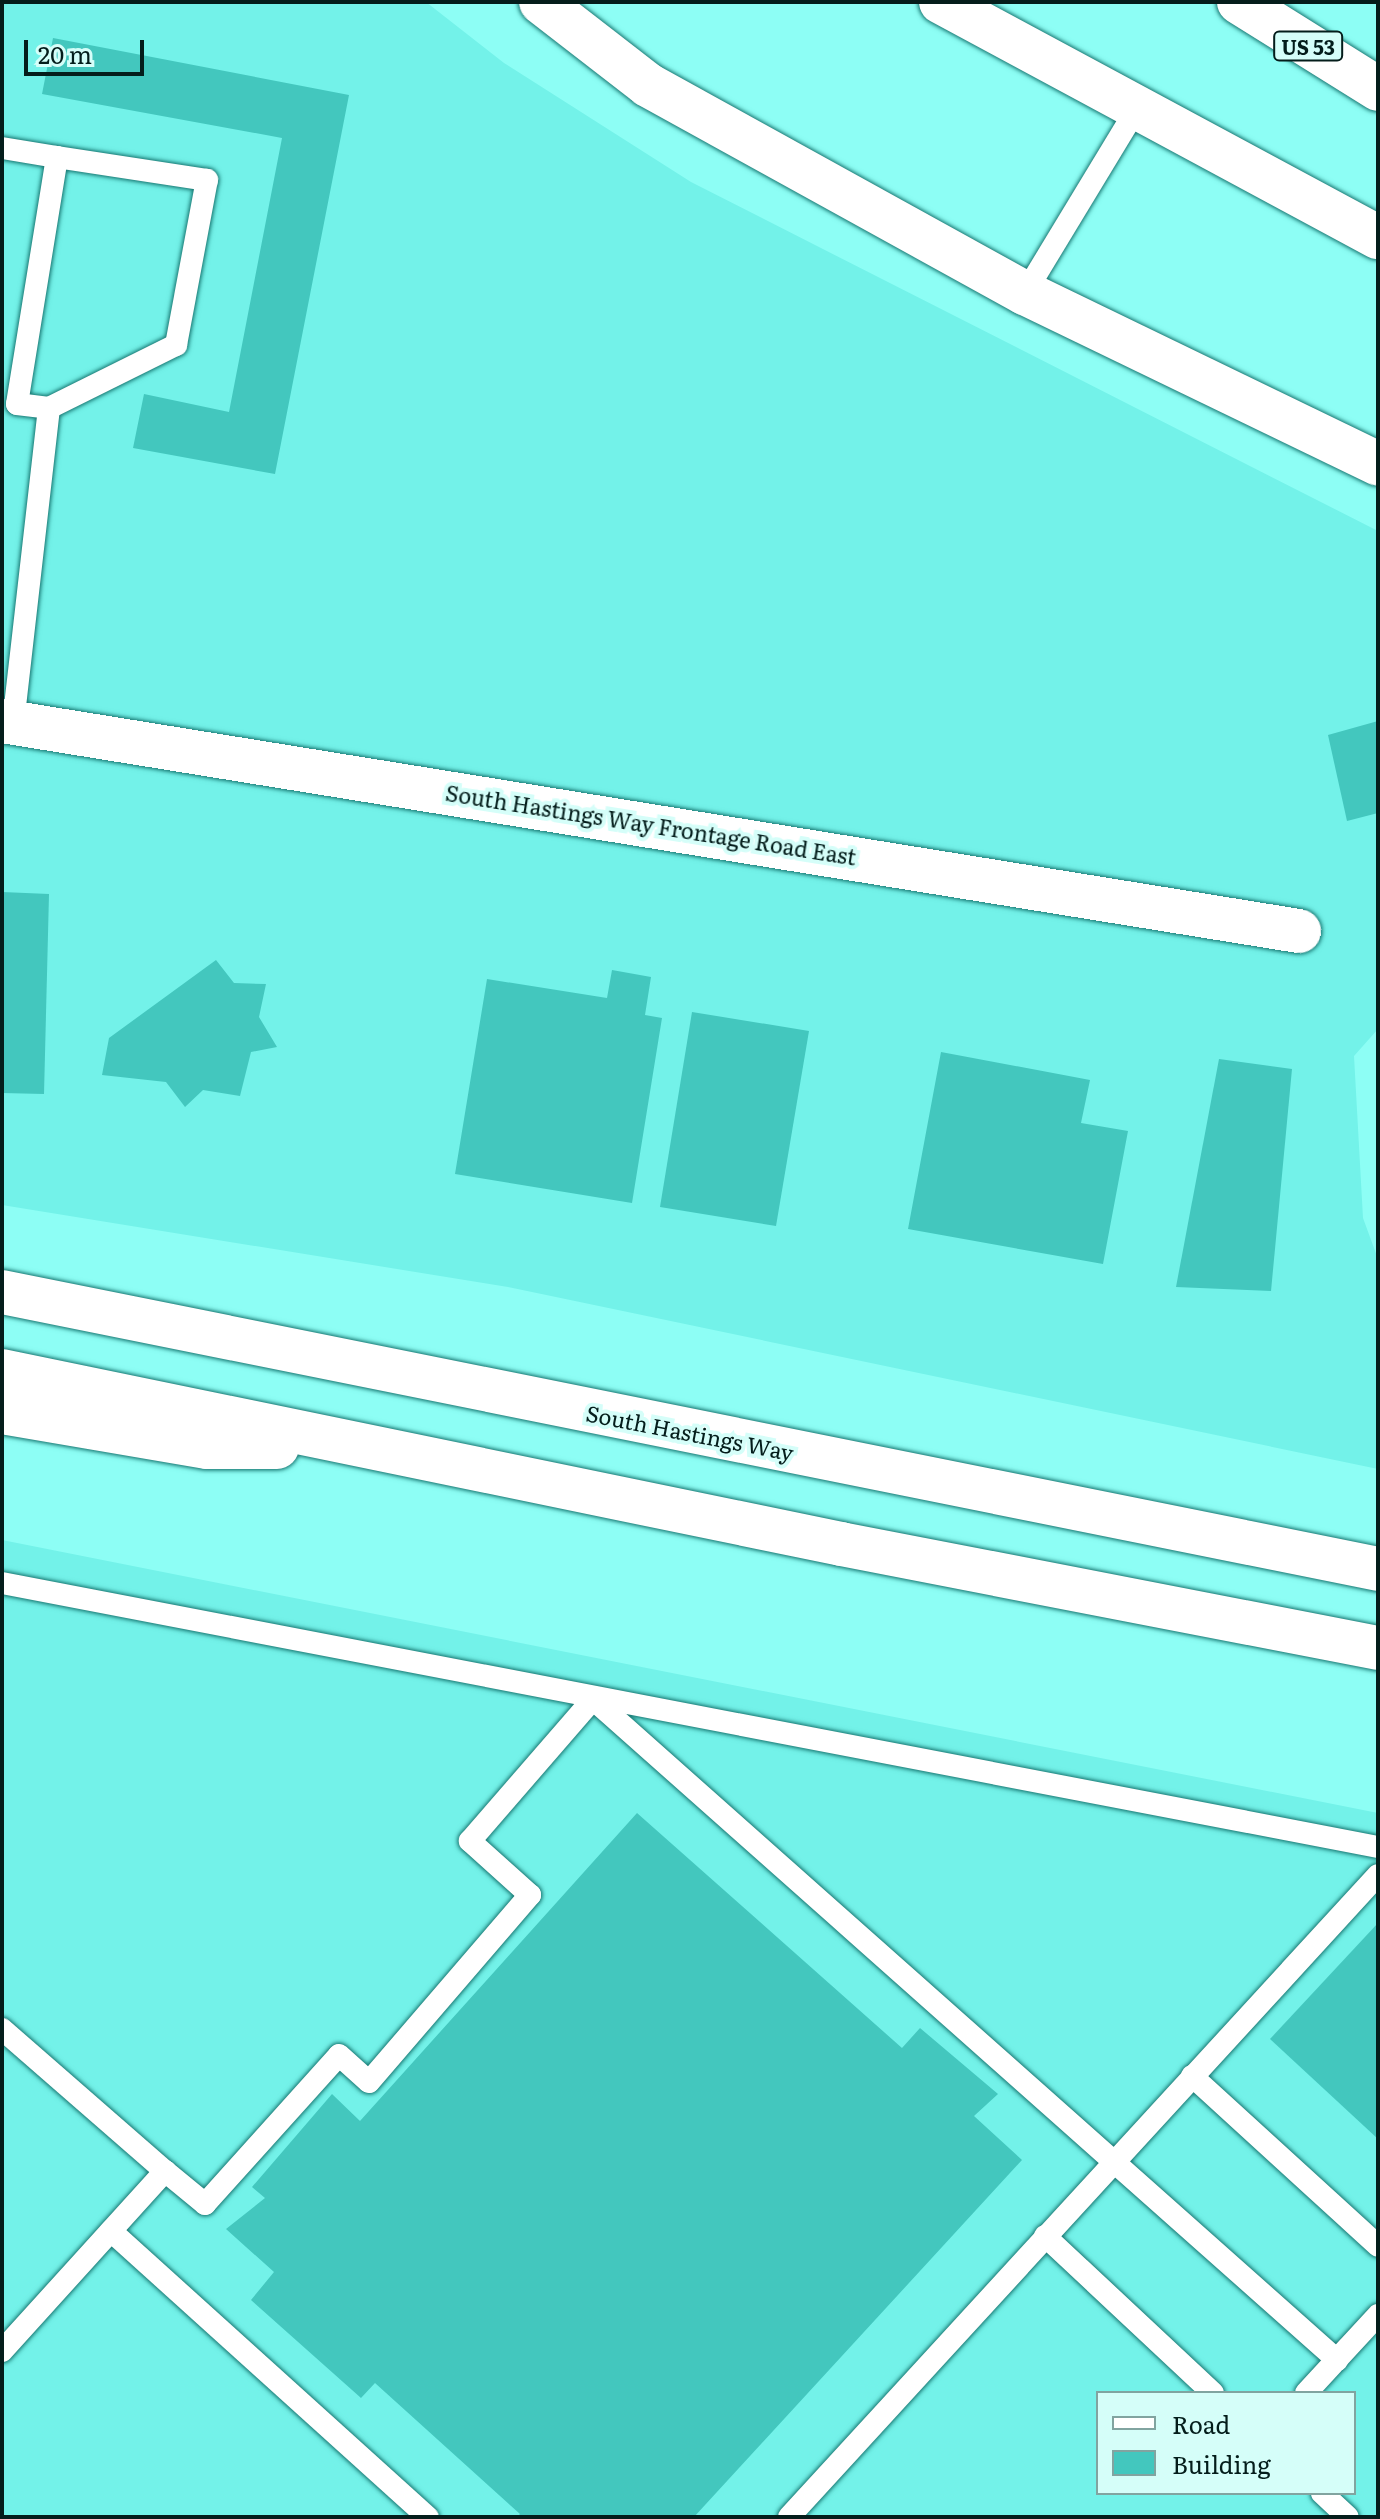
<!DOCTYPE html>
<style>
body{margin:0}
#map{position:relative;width:1380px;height:2519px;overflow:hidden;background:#8dfef5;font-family:Literata,serif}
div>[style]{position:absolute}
.built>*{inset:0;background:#73f2e9}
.building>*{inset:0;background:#43c7be}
.roads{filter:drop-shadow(0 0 2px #187772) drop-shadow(0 0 2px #187772)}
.service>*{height:22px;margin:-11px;padding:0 11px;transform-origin:11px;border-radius:11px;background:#fff}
.minor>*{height:44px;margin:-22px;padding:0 22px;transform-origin:22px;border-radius:22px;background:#fff}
.primary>*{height:44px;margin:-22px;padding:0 22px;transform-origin:22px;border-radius:22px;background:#fff}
.motorway>*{height:44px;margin:-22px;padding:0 22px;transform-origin:22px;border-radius:22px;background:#fff}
span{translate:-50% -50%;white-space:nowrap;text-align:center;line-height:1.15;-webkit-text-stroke:8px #d5fef9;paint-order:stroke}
.shield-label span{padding:2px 6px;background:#d5fef9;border:2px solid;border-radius:6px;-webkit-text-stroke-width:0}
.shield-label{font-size:20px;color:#041d1b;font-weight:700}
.street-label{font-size:22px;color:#041d1b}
.frame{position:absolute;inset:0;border:4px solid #041d1b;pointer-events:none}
.legend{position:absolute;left:1096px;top:2391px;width:260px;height:104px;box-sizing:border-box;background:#d5fef9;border:2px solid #81a4a0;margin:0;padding:10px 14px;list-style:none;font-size:24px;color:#041d1b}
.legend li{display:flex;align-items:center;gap:16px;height:40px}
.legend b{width:40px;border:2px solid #81a4a0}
.scale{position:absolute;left:24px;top:40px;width:120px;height:36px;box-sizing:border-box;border:4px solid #041d1b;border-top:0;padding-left:10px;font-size:24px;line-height:28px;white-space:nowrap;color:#041d1b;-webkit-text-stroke:6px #d5fef9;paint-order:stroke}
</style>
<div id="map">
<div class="built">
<i style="clip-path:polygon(2px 2px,426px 2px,504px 63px,691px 182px,1378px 531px,1378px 1029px,1354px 1056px,1363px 1218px,1378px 1259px,1378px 1469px,508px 1287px,2px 1205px)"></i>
<i style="clip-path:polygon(evenodd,2px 1540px,1378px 1813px,1378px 2517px,2px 2517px,2px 1540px,1098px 2393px,1354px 2393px,1354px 2493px,1098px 2493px,1098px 2393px)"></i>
</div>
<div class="building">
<i style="clip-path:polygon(53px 38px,349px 95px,275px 474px,133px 448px,144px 394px,229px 412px,282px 138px,42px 94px)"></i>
<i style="clip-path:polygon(1378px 721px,1378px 813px,1347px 821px,1328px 735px)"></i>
<i style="clip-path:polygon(2px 892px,49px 894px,44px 1094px,2px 1093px)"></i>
<i style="clip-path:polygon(216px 960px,234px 983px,266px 984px,259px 1017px,277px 1047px,251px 1052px,240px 1096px,203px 1090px,185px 1107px,166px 1082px,102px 1075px,109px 1038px)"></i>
<i style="clip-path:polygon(612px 970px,651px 977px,645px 1015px,662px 1018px,632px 1203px,455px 1174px,487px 979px,607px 998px)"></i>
<i style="clip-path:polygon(692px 1012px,809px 1031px,776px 1226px,660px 1207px)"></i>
<i style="clip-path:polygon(941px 1052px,1090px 1080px,1081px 1123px,1128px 1131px,1103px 1264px,908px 1229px)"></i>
<i style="clip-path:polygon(1219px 1059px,1292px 1069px,1271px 1291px,1176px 1287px)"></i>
<i style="clip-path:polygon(637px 1813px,902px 2048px,920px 2028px,998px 2094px,974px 2116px,1022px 2160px,694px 2517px,517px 2517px,520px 2514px,375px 2383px,361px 2398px,251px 2300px,274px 2272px,226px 2229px,265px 2198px,252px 2187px,332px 2094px,360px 2121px)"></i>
<i style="clip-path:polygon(1378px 1923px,1378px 2139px,1270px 2039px)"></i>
</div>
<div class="roads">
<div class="service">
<i style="left:2px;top:148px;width:56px;rotate:9.3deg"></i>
<i style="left:57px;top:157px;width:250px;rotate:99.2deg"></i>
<i style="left:17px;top:404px;width:32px;rotate:7deg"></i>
<i style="left:49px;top:408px;width:316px;rotate:96.5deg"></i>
<i style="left:1025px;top:293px;width:216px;rotate:-58.8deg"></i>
<i style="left:49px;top:408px;width:142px;rotate:-26.4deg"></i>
<i style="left:176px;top:345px;width:168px;rotate:-79.4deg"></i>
<i style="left:207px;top:180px;width:152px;rotate:-171.3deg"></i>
<i style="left:2px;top:1583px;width:1401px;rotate:10.86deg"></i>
<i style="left:594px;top:1700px;width:994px;rotate:41.61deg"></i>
<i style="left:2px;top:2029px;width:216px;rotate:41.1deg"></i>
<i style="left:1192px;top:2076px;width:252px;rotate:42.4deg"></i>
<i style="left:111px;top:2231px;width:427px;rotate:42.1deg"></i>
<i style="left:1045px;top:2236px;width:230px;rotate:43.1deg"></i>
<i style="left:2px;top:2351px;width:243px;rotate:-47.8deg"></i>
<i style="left:165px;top:2171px;width:52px;rotate:39.5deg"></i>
<i style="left:205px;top:2204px;width:200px;rotate:-48deg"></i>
<i style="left:339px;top:2055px;width:40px;rotate:42deg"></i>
<i style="left:369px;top:2082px;width:247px;rotate:-49.3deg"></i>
<i style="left:530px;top:1895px;width:81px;rotate:-138deg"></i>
<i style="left:470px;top:1841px;width:188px;rotate:-49.1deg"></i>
<i style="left:1306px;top:2393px;width:106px;rotate:-47.3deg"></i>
<i style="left:1322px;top:2493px;width:35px;rotate:43deg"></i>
<i style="left:789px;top:2517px;width:871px;rotate:-47.47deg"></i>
</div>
<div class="minor">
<i style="left:2px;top:721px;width:1314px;rotate:9.2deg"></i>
</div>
<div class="primary">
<i style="left:2px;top:1292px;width:1404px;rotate:11.38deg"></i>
<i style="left:2px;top:1371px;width:857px;rotate:11.65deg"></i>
<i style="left:841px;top:1544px;width:547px;rotate:10.96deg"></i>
<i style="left:2px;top:1412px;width:208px;rotate:9.7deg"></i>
<i style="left:207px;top:1447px;width:70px"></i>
</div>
<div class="motorway">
<i style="left:541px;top:2px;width:135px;rotate:37.8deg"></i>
<i style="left:648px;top:85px;width:431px;rotate:28.9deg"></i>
<i style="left:1025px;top:293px;width:392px;rotate:25.8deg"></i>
<i style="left:941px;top:2px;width:496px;rotate:28.3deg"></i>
<i style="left:1239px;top:2px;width:164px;rotate:32deg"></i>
</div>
</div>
<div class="shield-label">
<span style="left:1308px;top:46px">US 53</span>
</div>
<div class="street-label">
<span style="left:651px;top:824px;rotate:9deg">South Hastings Way Frontage Road East</span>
<span style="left:690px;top:1432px;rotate:11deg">South Hastings Way</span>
</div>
<div class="frame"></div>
<ul class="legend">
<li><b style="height:10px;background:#fff"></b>Road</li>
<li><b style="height:22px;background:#43c7be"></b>Building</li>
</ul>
<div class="scale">20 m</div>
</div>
